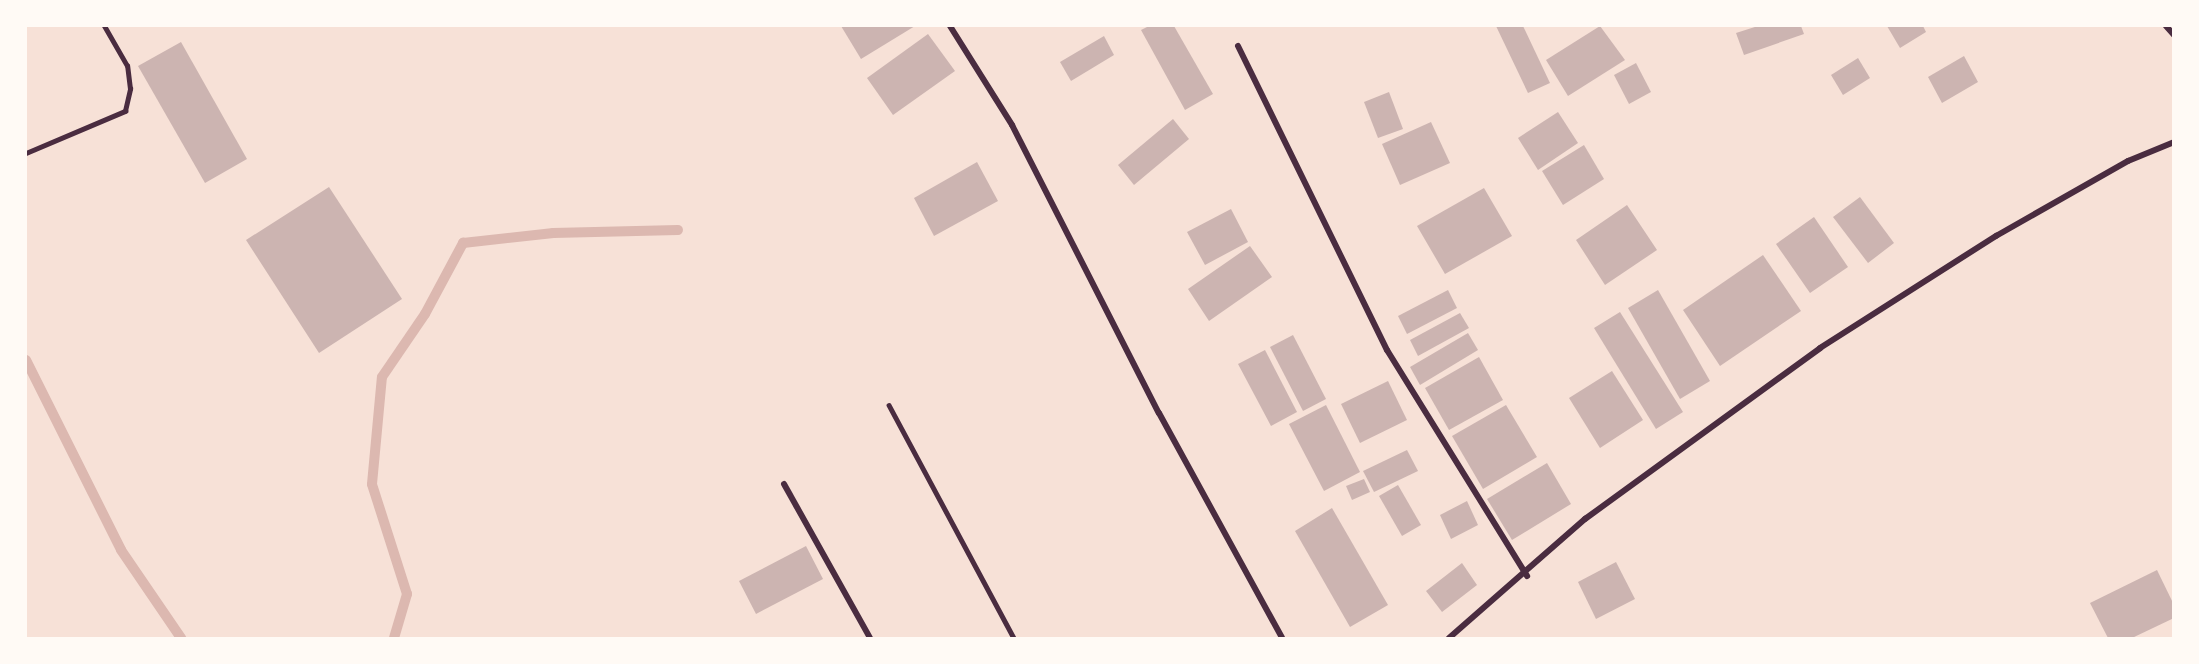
<!DOCTYPE html>
<style>
body{margin:0}
#map{position:relative;width:2199px;height:664px;overflow:hidden;background:#f7e1d7;font-family:"IBM Plex Sans",sans-serif}
div>[style]{position:absolute}
.stream>*{height:10px;margin:-5px;padding:0 5px;transform-origin:5px;border-radius:5px;background:#dcb8b0}
.building>*{inset:0;background:#ccb4b1}
.service>*{height:4.5px;margin:-2.25px;padding:0 2.25px;transform-origin:2.25px;border-radius:2.25px;background:#4a2c40}
.minor>*{height:6px;margin:-3px;padding:0 3px;transform-origin:3px;border-radius:3px;background:#4a2c40}
span{translate:-50% -50%;white-space:nowrap;text-align:center;line-height:1.15;-webkit-text-stroke:4.5px #fffaf5;paint-order:stroke}
.frame{position:absolute;inset:0;border:27px solid #fffaf5;pointer-events:none}
</style>
<div id="map">
<div class="stream">
<i style="left:26px;top:360px;width:212px;rotate:63.4deg"></i>
<i style="left:121px;top:550px;width:107px;rotate:55.7deg"></i>
<i style="left:394px;top:638px;width:46px;rotate:-73.5deg"></i>
<i style="left:407px;top:594px;width:115px;rotate:-107.7deg"></i>
<i style="left:372px;top:484px;width:107px;rotate:-84.7deg"></i>
<i style="left:382px;top:377px;width:76px;rotate:-55.7deg"></i>
<i style="left:425px;top:314px;width:81px;rotate:-61.8deg"></i>
<i style="left:463px;top:243px;width:91px;rotate:-6.3deg"></i>
<i style="left:553px;top:233px;width:125px;rotate:-1.4deg"></i>
</div>
<div class="building">
<i style="clip-path:polygon(841px 26px,915px 26px,861px 59px)"></i>
<i style="clip-path:polygon(1149px 26px,1174px 26px,1213px 94px,1185px 110px,1141px 30px)"></i>
<i style="clip-path:polygon(1496px 26px,1523px 26px,1550px 83px,1528px 93px)"></i>
<i style="clip-path:polygon(1600px 26px,1625px 60px,1568px 96px,1546px 60px)"></i>
<i style="clip-path:polygon(1758px 26px,1801px 26px,1804px 34px,1744px 55px,1736px 33px)"></i>
<i style="clip-path:polygon(1887px 26px,1923px 26px,1926px 32px,1900px 48px)"></i>
<i style="clip-path:polygon(928px 34px,955px 71px,893px 115px,867px 78px)"></i>
<i style="clip-path:polygon(1104px 36px,1114px 55px,1071px 81px,1060px 62px)"></i>
<i style="clip-path:polygon(181px 42px,247px 159px,205px 183px,138px 66px)"></i>
<i style="clip-path:polygon(1964px 56px,1978px 82px,1942px 103px,1928px 77px)"></i>
<i style="clip-path:polygon(1858px 58px,1870px 78px,1843px 95px,1831px 75px)"></i>
<i style="clip-path:polygon(1636px 63px,1651px 92px,1629px 104px,1614px 75px)"></i>
<i style="clip-path:polygon(1389px 92px,1403px 129px,1378px 138px,1364px 102px)"></i>
<i style="clip-path:polygon(1558px 112px,1578px 143px,1538px 170px,1518px 138px)"></i>
<i style="clip-path:polygon(1173px 119px,1189px 139px,1134px 185px,1118px 165px)"></i>
<i style="clip-path:polygon(1431px 122px,1450px 163px,1400px 185px,1382px 144px)"></i>
<i style="clip-path:polygon(1584px 145px,1604px 179px,1563px 205px,1542px 171px)"></i>
<i style="clip-path:polygon(977px 162px,998px 201px,934px 236px,914px 198px)"></i>
<i style="clip-path:polygon(329px 187px,402px 299px,319px 353px,246px 240px)"></i>
<i style="clip-path:polygon(1484px 188px,1512px 236px,1445px 274px,1417px 226px)"></i>
<i style="clip-path:polygon(1860px 197px,1894px 243px,1868px 263px,1833px 217px)"></i>
<i style="clip-path:polygon(1627px 205px,1657px 250px,1605px 285px,1576px 240px)"></i>
<i style="clip-path:polygon(1231px 209px,1248px 242px,1205px 265px,1187px 232px)"></i>
<i style="clip-path:polygon(1814px 217px,1848px 267px,1810px 293px,1776px 244px)"></i>
<i style="clip-path:polygon(1250px 246px,1272px 277px,1209px 321px,1188px 289px)"></i>
<i style="clip-path:polygon(1763px 255px,1801px 311px,1720px 366px,1683px 310px)"></i>
<i style="clip-path:polygon(1448px 290px,1457px 308px,1407px 334px,1398px 316px)"></i>
<i style="clip-path:polygon(1658px 290px,1710px 381px,1680px 399px,1628px 308px)"></i>
<i style="clip-path:polygon(1620px 312px,1683px 412px,1656px 429px,1594px 328px)"></i>
<i style="clip-path:polygon(1460px 313px,1469px 328px,1418px 356px,1410px 340px)"></i>
<i style="clip-path:polygon(1468px 333px,1478px 350px,1420px 385px,1410px 367px)"></i>
<i style="clip-path:polygon(1293px 335px,1326px 399px,1303px 411px,1270px 347px)"></i>
<i style="clip-path:polygon(1265px 350px,1297px 412px,1271px 426px,1238px 364px)"></i>
<i style="clip-path:polygon(1479px 357px,1503px 400px,1449px 430px,1425px 388px)"></i>
<i style="clip-path:polygon(1612px 371px,1643px 420px,1600px 448px,1569px 398px)"></i>
<i style="clip-path:polygon(1388px 381px,1407px 420px,1360px 443px,1341px 404px)"></i>
<i style="clip-path:polygon(1326px 405px,1360px 472px,1324px 491px,1289px 424px)"></i>
<i style="clip-path:polygon(1506px 405px,1537px 457px,1483px 489px,1452px 436px)"></i>
<i style="clip-path:polygon(1407px 450px,1418px 471px,1374px 492px,1363px 471px)"></i>
<i style="clip-path:polygon(1547px 463px,1571px 504px,1512px 540px,1487px 499px)"></i>
<i style="clip-path:polygon(1364px 479px,1370px 492px,1352px 500px,1346px 486px)"></i>
<i style="clip-path:polygon(1398px 485px,1421px 525px,1402px 536px,1379px 496px)"></i>
<i style="clip-path:polygon(1467px 501px,1478px 525px,1451px 539px,1440px 515px)"></i>
<i style="clip-path:polygon(1332px 508px,1388px 605px,1350px 627px,1295px 531px)"></i>
<i style="clip-path:polygon(806px 546px,823px 579px,756px 614px,739px 581px)"></i>
<i style="clip-path:polygon(1616px 562px,1635px 599px,1596px 619px,1578px 582px)"></i>
<i style="clip-path:polygon(1462px 563px,1477px 585px,1442px 612px,1426px 591px)"></i>
<i style="clip-path:polygon(2157px 570px,2174px 605px,2174px 618px,2132px 638px,2108px 638px,2090px 603px)"></i>
</div>
<div class="service">
<i style="left:26px;top:153px;width:108px;rotate:-23deg"></i>
<i style="left:125px;top:111px;width:23px;rotate:-77deg"></i>
<i style="left:130px;top:89px;width:23px;rotate:-97deg"></i>
<i style="left:127px;top:66px;width:46px;rotate:-119.9deg"></i>
<i style="left:889px;top:405px;width:264px;rotate:61.8deg"></i>
</div>
<div class="minor">
<i style="left:950px;top:26px;width:117px;rotate:57.9deg"></i>
<i style="left:1012px;top:125px;width:323px;rotate:63deg"></i>
<i style="left:1159px;top:413px;width:256px;rotate:61.3deg"></i>
<i style="left:2166px;top:26px;width:12px;rotate:48deg"></i>
<i style="left:1238px;top:46px;width:339px;rotate:63.9deg"></i>
<i style="left:1387px;top:350px;width:266px;rotate:58.2deg"></i>
<i style="left:784px;top:484px;width:176px;rotate:60.8deg"></i>
<i style="left:1449px;top:638px;width:181px;rotate:-41.2deg"></i>
<i style="left:1585px;top:519px;width:291px;rotate:-36deg"></i>
<i style="left:1820px;top:348px;width:209px;rotate:-32.5deg"></i>
<i style="left:1996px;top:236px;width:152px;rotate:-29.6deg"></i>
<i style="left:2128px;top:161px;width:50px;rotate:-22.4deg"></i>
</div>
<div class="frame"></div>
</div>
